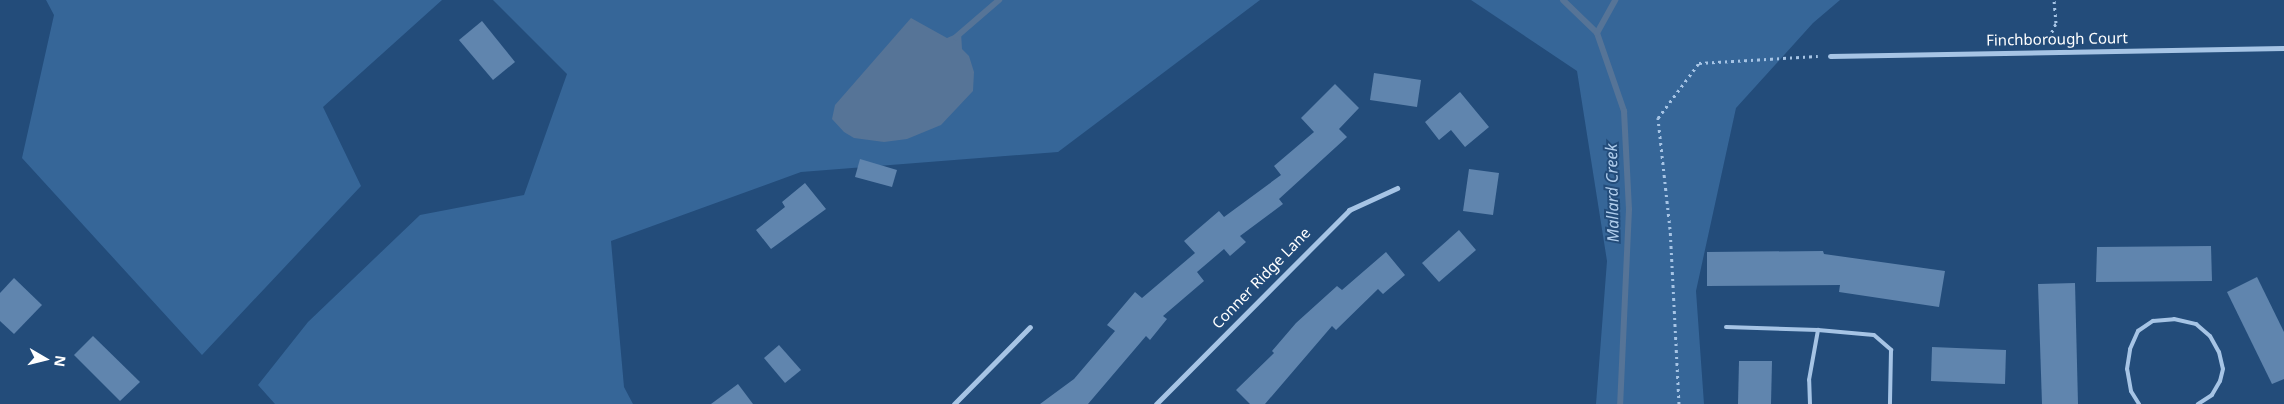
<!DOCTYPE html>
<style>
body{margin:0}
#map{position:relative;width:2284px;height:404px;overflow:hidden;background:#234c7a;font-family:"Noto Sans",sans-serif}
div>[style]{position:absolute}
.green>*{inset:0;background:#366698}
.water>*{inset:0;background:#567497}
.stream>*{height:6px;margin:-3px;padding:0 3px;transform-origin:3px;border-radius:3px;background:#567497}
.building>*{inset:0;background:#6085ae}
.path>*{height:3px;margin-top:-1.5px;transform-origin:0;background:repeating-linear-gradient(90deg,#a6c4e5 0 2.5px,transparent 0 6.5px)}
.lane>*{height:4px;margin:-2px;padding:0 2px;transform-origin:2px;border-radius:2px;background:#a6c4e5}
.street>*{height:5px;margin:-2.5px;padding:0 2.5px;transform-origin:2.5px;border-radius:2.5px;background:#a6c4e5}
span{translate:-50% -50%;white-space:nowrap;text-align:center;line-height:1.15;-webkit-text-stroke:4px #234c7a;paint-order:stroke}
.street-label{font-size:15px;color:#fff}
.water-label{font-size:16px;color:#b1ceed;font-style:italic}
.north{position:absolute;left:20px;top:334px;width:50px;height:50px;-webkit-text-stroke:4px #234c7a;paint-order:stroke;rotate:98deg;font-size:14px;font-weight:700;line-height:20px;text-align:center;color:#fff}
.north::after{content:'';display:block;margin:auto;width:18px;height:22px;background:#fff;clip-path:polygon(50% 0,100% 100%,50% 72%,0 100%)}
</style>
<div id="map">
<div class="green">
<i style="clip-path:polygon(46px 0,442px 0,323px 107px,361px 186px,202px 355px,22px 158px,54px 15px)"></i>
<i style="clip-path:polygon(493px 0,1260px 0,1058px 152px,801px 172px,611px 241px,624px 387px,633px 404px,275px 404px,258px 385px,308px 322px,420px 215px,524px 195px,567px 74px)"></i>
<i style="clip-path:polygon(1471px 0,1840px 0,1813px 23px,1736px 108px,1696px 291px,1704px 404px,1596px 404px,1607px 261px,1577px 71px)"></i>
</div>
<div class="water">
<i style="clip-path:polygon(911px 18px,947px 38px,961px 32px,962px 49px,969px 56px,974px 72px,973px 91px,941px 125px,907px 139px,884px 142px,854px 138px,844px 132px,832px 119px,835px 105px)"></i>
</div>
<div class="stream">
<i style="left:1563px;top:0;width:47px;rotate:44.1deg"></i>
<i style="left:1597px;top:33px;width:83px;rotate:70.9deg"></i>
<i style="left:1624px;top:111px;width:98px;rotate:87.1deg"></i>
<i style="left:1629px;top:209px;width:195px;rotate:92.6deg"></i>
<i style="left:1597px;top:33px;width:38px;rotate:-61deg"></i>
<i style="left:956px;top:37px;width:57px;rotate:-40.7deg"></i>
</div>
<div class="building">
<i style="clip-path:polygon(482px 21px,515px 62px,493px 80px,459px 40px)"></i>
<i style="clip-path:polygon(1374px 73px,1421px 80px,1417px 107px,1370px 100px)"></i>
<i style="clip-path:polygon(1335px 84px,1359px 108px,1339px 129px,1347px 137px,1279px 199px,1283px 204px,1240px 236px,1246px 242px,1230px 256px,1224px 249px,1197px 272px,1204px 281px,1163px 316px,1167px 319px,1150px 340px,1146px 336px,1088px 404px,1040px 404px,1074px 379px,1115px 331px,1107px 325px,1135px 292px,1142px 298px,1195px 253px,1184px 241px,1219px 211px,1224px 217px,1281px 175px,1274px 166px,1314px 132px,1301px 118px)"></i>
<i style="clip-path:polygon(1460px 92px,1489px 127px,1465px 147px,1451px 130px,1439px 140px,1425px 122px)"></i>
<i style="clip-path:polygon(860px 159px,897px 170px,892px 187px,855px 177px)"></i>
<i style="clip-path:polygon(1469px 169px,1499px 173px,1493px 215px,1463px 211px)"></i>
<i style="clip-path:polygon(805px 183px,826px 209px,771px 249px,756px 230px,785px 207px,782px 202px)"></i>
<i style="clip-path:polygon(1459px 230px,1476px 250px,1439px 282px,1422px 263px)"></i>
<i style="clip-path:polygon(2211px 246px,2212px 281px,2096px 282px,2097px 247px)"></i>
<i style="clip-path:polygon(1823px 251px,1824px 254px,1945px 271px,1939px 307px,1839px 292px,1840px 285px,1707px 286px,1707px 252px)"></i>
<i style="clip-path:polygon(1386px 252px,1405px 275px,1383px 294px,1378px 289px,1336px 330px,1332px 326px,1265px 404px,1250px 404px,1236px 390px,1274px 353px,1272px 351px,1296px 323px,1337px 286px,1342px 290px)"></i>
<i style="clip-path:polygon(2257px 277px,2284px 332px,2284px 379px,2272px 384px,2227px 292px)"></i>
<i style="clip-path:polygon(14px 278px,42px 305px,14px 334px,0 321px,0 293px)"></i>
<i style="clip-path:polygon(2075px 283px,2078px 404px,2042px 404px,2038px 284px)"></i>
<i style="clip-path:polygon(93px 336px,140px 382px,120px 401px,74px 355px)"></i>
<i style="clip-path:polygon(779px 345px,801px 370px,785px 383px,764px 358px)"></i>
<i style="clip-path:polygon(1932px 347px,2006px 350px,2005px 384px,1931px 381px)"></i>
<i style="clip-path:polygon(1739px 361px,1772px 361px,1771px 404px,1738px 404px)"></i>
<i style="clip-path:polygon(738px 384px,753px 404px,711px 404px)"></i>
</div>
<div class="path">
<i style="left:2049px;top:38px;width:17px;rotate:-65deg"></i>
<i style="left:2056px;top:23px;width:23px;rotate:-95deg"></i>
<i style="left:1679px;top:404px;width:175px;rotate:-92.9deg"></i>
<i style="left:1670px;top:229px;width:112px;rotate:-96.2deg"></i>
<i style="left:1658px;top:118px;width:69px;rotate:-53.3deg"></i>
<i style="left:1699px;top:63px;width:119px;rotate:-3.4deg"></i>
</div>
<div class="lane">
<i style="left:1726px;top:327px;width:92px;rotate:1.9deg"></i>
<i style="left:1810px;top:404px;width:24px;rotate:-92deg"></i>
<i style="left:1809px;top:380px;width:51px;rotate:-79.8deg"></i>
<i style="left:1818px;top:330px;width:56px;rotate:5.1deg"></i>
<i style="left:1874px;top:335px;width:23px;rotate:41deg"></i>
<i style="left:1891px;top:350px;width:54px;rotate:91.1deg"></i>
<i style="left:2139px;top:404px;width:15px;rotate:-122deg"></i>
<i style="left:2131px;top:391px;width:22px;rotate:-100deg"></i>
<i style="left:2127px;top:369px;width:20px;rotate:-81deg"></i>
<i style="left:2130px;top:349px;width:20px;rotate:-66deg"></i>
<i style="left:2138px;top:331px;width:18px;rotate:-34deg"></i>
<i style="left:2153px;top:321px;width:21px;rotate:-5deg"></i>
<i style="left:2174px;top:319px;width:23px;rotate:13deg"></i>
<i style="left:2196px;top:324px;width:18px;rotate:41deg"></i>
<i style="left:2210px;top:336px;width:18px;rotate:61deg"></i>
<i style="left:2219px;top:352px;width:17px;rotate:77deg"></i>
<i style="left:2223px;top:369px;width:12px;rotate:104deg"></i>
<i style="left:2220px;top:381px;width:16px;rotate:120deg"></i>
<i style="left:2212px;top:395px;width:17px;rotate:147deg"></i>
</div>
<div class="street">
<i style="left:1830px;top:56px;width:454px;rotate:-1deg"></i>
<i style="left:954px;top:404px;width:108px;rotate:-45.4deg"></i>
<i style="left:1156px;top:404px;width:274px;rotate:-45.1deg"></i>
<i style="left:1349px;top:210px;width:53px;rotate:-24.6deg"></i>
</div>
<div class="street-label">
<span style="left:2057px;top:39px;rotate:-1deg">Finchborough Court</span>
<span style="left:1261px;top:278px;rotate:-46deg">Conner Ridge Lane</span>
</div>
<div class="water-label">
<span style="left:1612px;top:193px;rotate:-91deg">Mallard Creek</span>
</div>
<div class="north">N</div>
</div>
